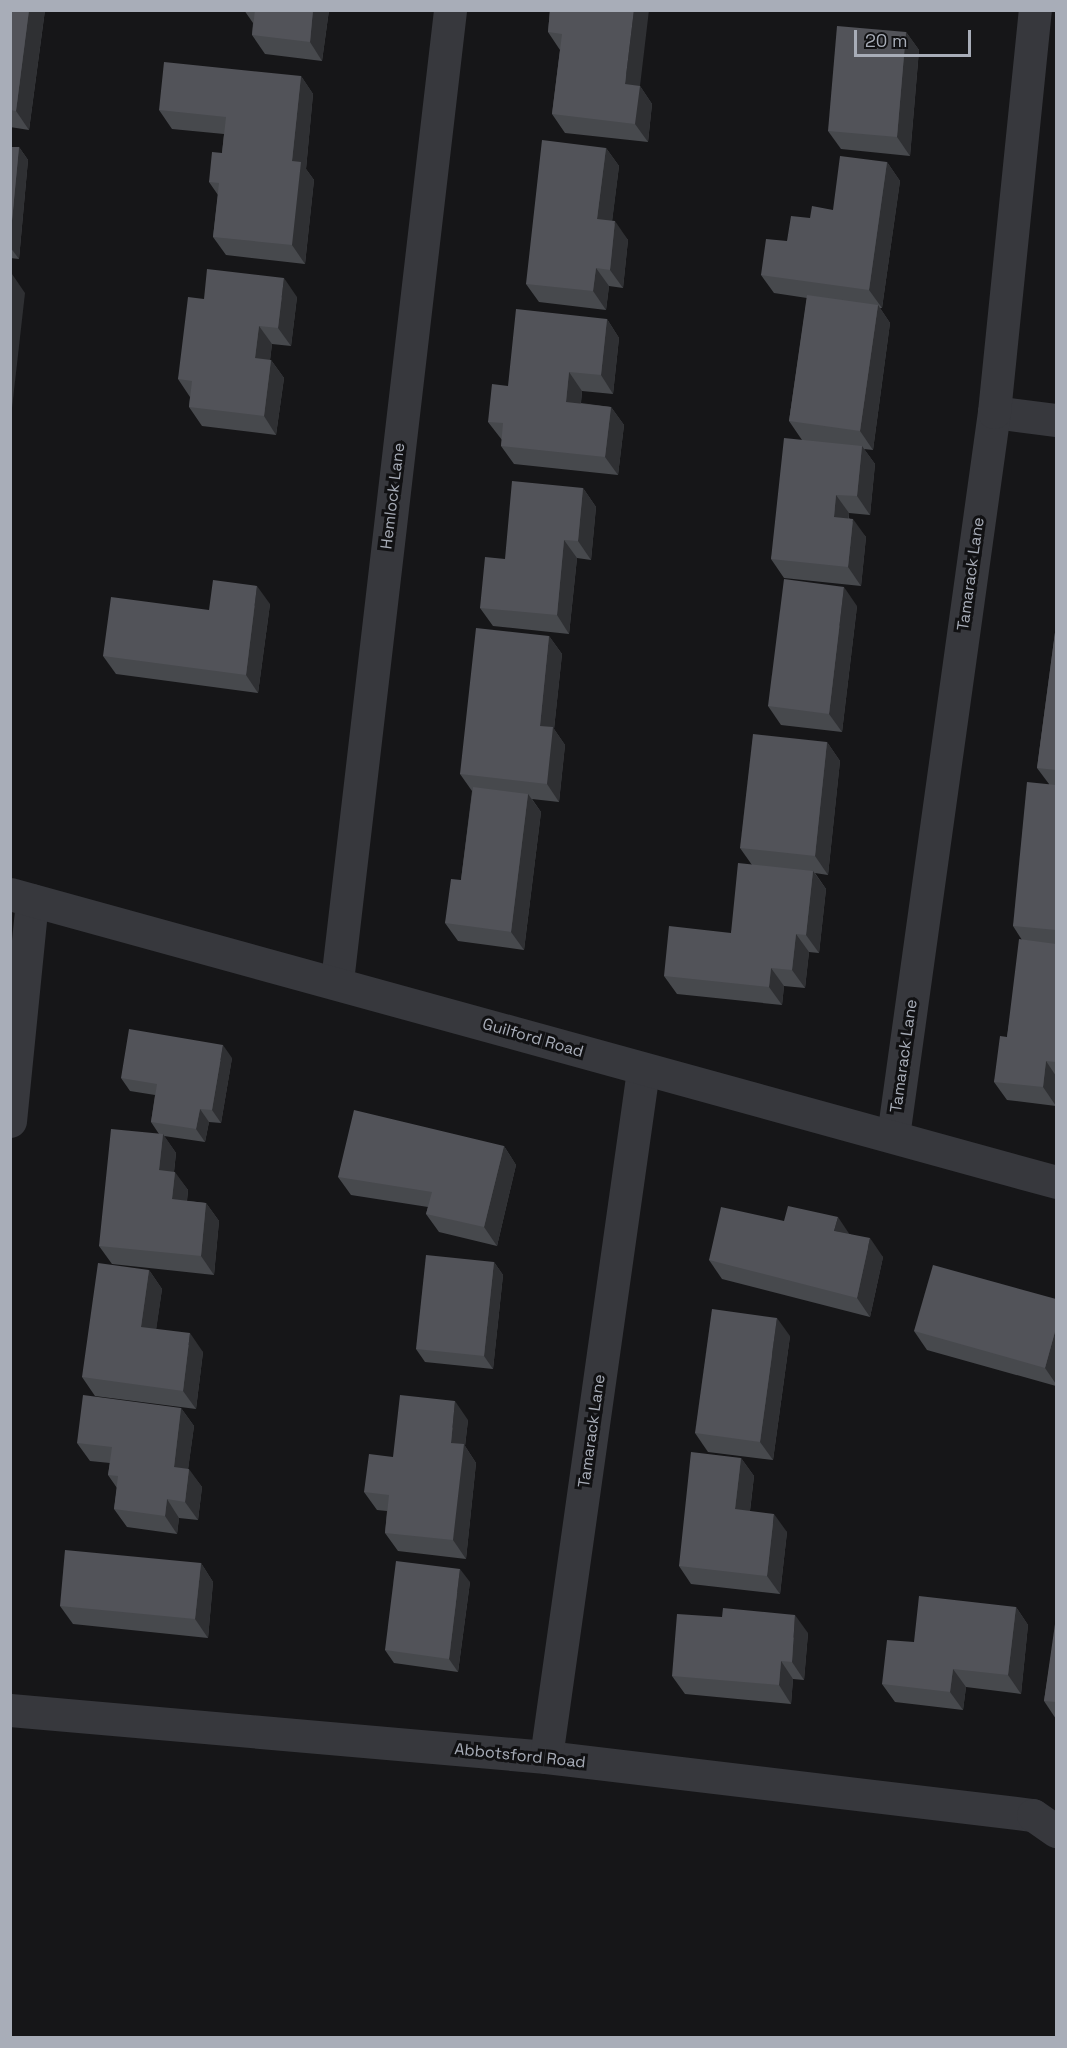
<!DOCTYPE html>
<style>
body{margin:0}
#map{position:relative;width:1067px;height:2048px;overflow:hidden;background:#161618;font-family:"Space Grotesk",sans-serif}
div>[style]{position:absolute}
.minor>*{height:33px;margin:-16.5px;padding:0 16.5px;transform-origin:16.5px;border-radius:16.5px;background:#37383d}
.tertiary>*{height:33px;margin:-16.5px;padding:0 16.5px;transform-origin:16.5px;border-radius:16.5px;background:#37383d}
.wall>*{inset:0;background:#47494d}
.shaded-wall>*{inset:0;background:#2f3033}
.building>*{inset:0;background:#525359}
span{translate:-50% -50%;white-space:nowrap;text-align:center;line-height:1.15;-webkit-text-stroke:6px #111113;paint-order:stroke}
.street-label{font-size:16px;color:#a8adb8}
.frame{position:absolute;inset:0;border:12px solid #a8adb8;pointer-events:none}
.scale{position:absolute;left:854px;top:30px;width:117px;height:27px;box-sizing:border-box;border:3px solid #a8adb8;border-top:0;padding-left:8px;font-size:18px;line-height:21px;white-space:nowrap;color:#a8adb8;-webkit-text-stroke:4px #111113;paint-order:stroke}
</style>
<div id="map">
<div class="minor">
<i style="left:994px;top:412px;width:63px;rotate:7.4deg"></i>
<i style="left:337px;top:981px;width:978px;rotate:-83.36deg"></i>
<i style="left:10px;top:1121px;width:222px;rotate:-84.3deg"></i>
<i style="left:893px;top:1136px;width:731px;rotate:-82.06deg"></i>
<i style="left:994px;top:412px;width:404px;rotate:-84.2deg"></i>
<i style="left:10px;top:1710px;width:538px;rotate:5.01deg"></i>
<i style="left:546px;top:1757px;width:490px;rotate:6.8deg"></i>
<i style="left:1033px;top:1815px;width:28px;rotate:35deg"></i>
<i style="left:546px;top:1757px;width:694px;rotate:-81.96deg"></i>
</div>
<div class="tertiary">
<i style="left:10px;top:894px;width:1085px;rotate:15.39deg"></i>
</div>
<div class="wall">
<i style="clip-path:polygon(10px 10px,45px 10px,29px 130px,10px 127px)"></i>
<i style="clip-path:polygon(244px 10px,329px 10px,322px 61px,265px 54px,252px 35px,253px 23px)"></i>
<i style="clip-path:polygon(550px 10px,640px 86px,652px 104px,648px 142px,565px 133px,552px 114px,560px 50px,548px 32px)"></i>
<i style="clip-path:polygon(906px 32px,919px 50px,910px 156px,841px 149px,828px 131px)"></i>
<i style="clip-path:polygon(301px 76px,313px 94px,306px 169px,314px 180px,305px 264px,226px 255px,213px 237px,218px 195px,209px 182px,222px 153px,224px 134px,172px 129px,159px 110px)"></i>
<i style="clip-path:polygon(10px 147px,19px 147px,28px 160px,19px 259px,10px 258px)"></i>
<i style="clip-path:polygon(606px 148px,619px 166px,612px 221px,628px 240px,623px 288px,609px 286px,606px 310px,539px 302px,526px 284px)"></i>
<i style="clip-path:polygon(887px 162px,900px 181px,882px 308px,880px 308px,890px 323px,873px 450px,864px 449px,875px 464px,870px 515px,849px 513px,849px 518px,866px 537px,861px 586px,784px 578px,771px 559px,802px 440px,789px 421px,807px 298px,774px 293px,761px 275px,787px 241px,810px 218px,833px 210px)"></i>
<i style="clip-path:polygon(297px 297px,291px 346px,272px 344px,270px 360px,271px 360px,284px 378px,276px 435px,202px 426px,189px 407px,190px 397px,178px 379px,204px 299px)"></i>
<i style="clip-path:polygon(607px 319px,619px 338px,613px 394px,582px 391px,581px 403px,611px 407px,624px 425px,618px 475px,514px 464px,501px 446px,502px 440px,488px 422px,508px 386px)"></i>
<i style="clip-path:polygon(583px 488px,596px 507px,591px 560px,577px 558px,569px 634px,493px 626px,480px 608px,505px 559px)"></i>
<i style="clip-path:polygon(270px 604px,258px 693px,116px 674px,103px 656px,209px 610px)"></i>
<i style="clip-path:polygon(857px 606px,842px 732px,781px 725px,768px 706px)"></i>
<i style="clip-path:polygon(1056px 625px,1056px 1106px,1007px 1100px,994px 1082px,1007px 1037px,1022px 940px,1013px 926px,1049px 784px,1037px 768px)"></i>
<i style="clip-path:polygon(549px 636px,562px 654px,554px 729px,565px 745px,559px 802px,532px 799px,541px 812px,524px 950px,458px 941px,445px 923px,461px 880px,472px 791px,460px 774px)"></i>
<i style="clip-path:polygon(827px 742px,840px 761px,828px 875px,815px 873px,826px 889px,819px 953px,809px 952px,805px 988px,784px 986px,782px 1005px,677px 994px,664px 976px,731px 933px,752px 865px,740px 848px)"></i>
<i style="clip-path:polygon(232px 1058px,221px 1123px,209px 1122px,205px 1142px,164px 1136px,176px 1153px,174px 1172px,188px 1190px,187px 1201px,206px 1203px,219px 1221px,214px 1275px,112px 1264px,99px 1246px,159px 1134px,151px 1122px,155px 1095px,130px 1091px,121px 1078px)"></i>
<i style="clip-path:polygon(504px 1146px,516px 1165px,497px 1246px,439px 1232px,426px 1214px,428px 1207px,351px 1195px,338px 1177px)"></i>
<i style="clip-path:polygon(784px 1221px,850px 1234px,883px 1257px,870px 1317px,722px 1279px,709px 1260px)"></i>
<i style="clip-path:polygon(494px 1262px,503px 1275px,493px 1369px,425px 1362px,416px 1349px)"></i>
<i style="clip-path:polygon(149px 1270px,162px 1289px,156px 1329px,203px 1352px,196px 1409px,95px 1396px,82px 1377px)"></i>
<i style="clip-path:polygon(1056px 1299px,1056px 1386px,927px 1350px,914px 1331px)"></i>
<i style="clip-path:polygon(790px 1336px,773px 1460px,708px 1452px,695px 1433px)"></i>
<i style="clip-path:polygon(181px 1408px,194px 1426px,188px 1469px,202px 1487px,198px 1520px,179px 1518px,177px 1534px,127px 1527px,114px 1509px,117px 1488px,108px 1475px,110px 1463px,90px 1461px,77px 1443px)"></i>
<i style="clip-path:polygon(468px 1420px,465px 1446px,476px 1463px,466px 1559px,398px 1551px,385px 1533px,387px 1511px,377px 1510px,364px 1492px,393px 1457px)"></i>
<i style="clip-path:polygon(741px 1458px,754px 1476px,750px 1511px,787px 1532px,780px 1594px,691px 1584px,679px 1566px)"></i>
<i style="clip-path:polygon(201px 1563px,213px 1582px,208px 1638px,73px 1624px,60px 1606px)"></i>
<i style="clip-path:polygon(470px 1582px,458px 1672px,394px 1663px,385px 1650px)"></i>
<i style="clip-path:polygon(1016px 1607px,1028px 1625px,1021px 1694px,966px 1687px,963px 1710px,895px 1702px,882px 1684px,914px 1642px)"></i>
<i style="clip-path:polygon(1056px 1624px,1056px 1719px,1044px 1701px)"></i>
<i style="clip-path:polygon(808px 1633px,804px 1680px,793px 1679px,791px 1704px,685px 1694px,672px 1676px)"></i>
</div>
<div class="shaded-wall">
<i style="clip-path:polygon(29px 10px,45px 10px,29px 130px,16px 111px)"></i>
<i style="clip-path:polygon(313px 10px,329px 10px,322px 61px,310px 42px)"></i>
<i style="clip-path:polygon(634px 10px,649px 10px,640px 86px,652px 104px,648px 142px,635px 124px,625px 84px)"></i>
<i style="clip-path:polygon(906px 32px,919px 50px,910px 156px,897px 137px)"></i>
<i style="clip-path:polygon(301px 76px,313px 94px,306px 169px,314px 180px,305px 264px,292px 245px,292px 161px)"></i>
<i style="clip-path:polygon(19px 147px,28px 160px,19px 259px,10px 247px,10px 242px)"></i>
<i style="clip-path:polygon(606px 148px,619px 166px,610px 238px,597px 219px)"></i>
<i style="clip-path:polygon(887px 162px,900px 181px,882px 308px,869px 290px)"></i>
<i style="clip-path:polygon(615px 221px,628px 240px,623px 288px,610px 270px)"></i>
<i style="clip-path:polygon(596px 268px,609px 286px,606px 310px,593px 291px)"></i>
<i style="clip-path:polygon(12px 274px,25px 293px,12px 408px,10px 405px,10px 290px)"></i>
<i style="clip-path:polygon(284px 278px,297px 297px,291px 346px,278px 328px)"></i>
<i style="clip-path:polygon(878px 305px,890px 323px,873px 450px,860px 431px)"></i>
<i style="clip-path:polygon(607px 319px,619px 338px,613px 394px,601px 375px)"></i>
<i style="clip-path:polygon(259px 326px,272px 344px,268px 376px,255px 358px)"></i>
<i style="clip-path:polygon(271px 360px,284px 378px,276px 435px,264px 416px)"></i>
<i style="clip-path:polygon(569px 372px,582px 391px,579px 420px,566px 402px)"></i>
<i style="clip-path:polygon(611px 407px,624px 425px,618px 475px,605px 457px)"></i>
<i style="clip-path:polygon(862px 446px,875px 464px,870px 515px,857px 496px)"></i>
<i style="clip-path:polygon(583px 488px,596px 507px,591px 560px,578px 541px)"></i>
<i style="clip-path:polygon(836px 495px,849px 513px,847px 535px,834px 517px)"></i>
<i style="clip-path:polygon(853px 519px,866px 537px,861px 586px,848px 567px)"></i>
<i style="clip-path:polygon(564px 540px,577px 558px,569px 634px,557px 615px)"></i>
<i style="clip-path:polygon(257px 586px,270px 604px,258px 693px,246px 675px)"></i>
<i style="clip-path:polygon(844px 587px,857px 606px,842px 732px,829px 714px)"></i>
<i style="clip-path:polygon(549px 636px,562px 654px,554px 729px,565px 745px,559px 802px,547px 784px,540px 726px)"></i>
<i style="clip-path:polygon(827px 742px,840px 761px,828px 875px,815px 856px)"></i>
<i style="clip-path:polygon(528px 794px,541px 812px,524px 950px,511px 932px)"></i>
<i style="clip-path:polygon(813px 871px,826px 889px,819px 953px,806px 935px)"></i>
<i style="clip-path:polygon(796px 934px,809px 952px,805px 988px,792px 970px)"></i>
<i style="clip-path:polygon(771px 968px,784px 986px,782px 1005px,769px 987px)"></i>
<i style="clip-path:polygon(223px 1045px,232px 1058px,221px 1123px,212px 1110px)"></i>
<i style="clip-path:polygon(1046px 1061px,1056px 1076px,1056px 1106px,1043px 1087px)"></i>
<i style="clip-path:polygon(200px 1109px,209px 1122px,205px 1142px,196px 1129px)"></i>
<i style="clip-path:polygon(163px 1134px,176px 1153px,172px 1188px,159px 1170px)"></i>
<i style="clip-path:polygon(504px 1146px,516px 1165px,497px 1246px,484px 1227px)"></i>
<i style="clip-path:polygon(175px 1172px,188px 1190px,185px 1217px,172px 1199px)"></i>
<i style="clip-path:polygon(206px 1203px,219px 1221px,214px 1275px,201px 1256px)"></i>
<i style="clip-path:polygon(838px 1217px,850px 1235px,834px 1231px)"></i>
<i style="clip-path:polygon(870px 1238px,883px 1257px,870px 1317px,857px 1298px)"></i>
<i style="clip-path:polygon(494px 1262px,503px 1275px,493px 1369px,484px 1356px)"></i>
<i style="clip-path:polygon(149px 1270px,162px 1289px,154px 1345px,141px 1327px)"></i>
<i style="clip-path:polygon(777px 1318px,790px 1336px,773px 1460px,760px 1442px)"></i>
<i style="clip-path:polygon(1056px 1328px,1056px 1384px,1045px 1368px)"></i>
<i style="clip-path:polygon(190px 1333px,203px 1352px,196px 1409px,183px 1391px)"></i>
<i style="clip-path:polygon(455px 1401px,468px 1420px,465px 1446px,476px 1463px,466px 1559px,453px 1540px,451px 1443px)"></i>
<i style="clip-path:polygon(181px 1408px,194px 1426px,186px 1485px,174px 1467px)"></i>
<i style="clip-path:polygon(741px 1458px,754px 1476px,748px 1527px,735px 1509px)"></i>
<i style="clip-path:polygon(189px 1469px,202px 1487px,198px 1520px,185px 1502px)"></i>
<i style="clip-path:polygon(167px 1499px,179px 1518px,177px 1534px,165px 1516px)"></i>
<i style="clip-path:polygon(774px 1514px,787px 1532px,780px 1594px,767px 1576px)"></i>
<i style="clip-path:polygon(201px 1563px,213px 1582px,208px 1638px,195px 1619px)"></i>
<i style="clip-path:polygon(460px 1569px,470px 1582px,458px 1672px,449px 1659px)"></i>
<i style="clip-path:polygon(1016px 1607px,1028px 1625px,1021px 1694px,1008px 1675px)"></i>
<i style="clip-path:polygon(795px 1615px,808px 1633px,804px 1680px,792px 1662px)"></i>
<i style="clip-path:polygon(781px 1661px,793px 1679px,791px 1704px,779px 1685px)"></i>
<i style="clip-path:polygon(953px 1669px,966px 1687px,963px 1710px,950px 1692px)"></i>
</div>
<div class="building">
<i style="clip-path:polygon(10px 10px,29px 10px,16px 111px,10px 110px)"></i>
<i style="clip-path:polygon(255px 10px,313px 10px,310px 42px,252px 35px)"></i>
<i style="clip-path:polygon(550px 10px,634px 10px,625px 84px,640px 86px,635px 124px,552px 114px,562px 34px,548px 32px)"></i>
<i style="clip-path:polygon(837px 26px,906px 32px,897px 137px,828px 131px)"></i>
<i style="clip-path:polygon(164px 62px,301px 76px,292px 161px,301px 162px,292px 245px,213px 237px,219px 183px,209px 182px,212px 152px,222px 153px,226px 117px,159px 110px)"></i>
<i style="clip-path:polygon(542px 140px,606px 148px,597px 219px,615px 221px,610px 270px,596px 268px,593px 291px,526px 284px)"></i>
<i style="clip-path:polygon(10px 147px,19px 147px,10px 242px)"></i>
<i style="clip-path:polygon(840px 156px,887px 162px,869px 290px,761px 275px,766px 239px,787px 241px,791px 216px,810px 218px,812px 206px,833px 210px)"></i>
<i style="clip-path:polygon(207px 269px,284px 278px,278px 328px,259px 326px,255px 358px,271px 360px,264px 416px,189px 407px,192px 381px,178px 379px,188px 297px,204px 299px)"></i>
<i style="clip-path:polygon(10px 274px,12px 274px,10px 290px)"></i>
<i style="clip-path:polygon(807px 295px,878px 305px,860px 431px,789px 421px)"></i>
<i style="clip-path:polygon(516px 309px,607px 319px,601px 375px,569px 372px,566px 402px,611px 407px,605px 457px,501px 446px,503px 423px,488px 422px,492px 384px,508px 386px)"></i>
<i style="clip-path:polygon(784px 438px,862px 446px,857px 496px,836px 495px,834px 517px,853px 519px,848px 567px,771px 559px)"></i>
<i style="clip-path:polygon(512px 481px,583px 488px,578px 541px,564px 540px,557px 615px,480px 608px,485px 557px,505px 559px)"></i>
<i style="clip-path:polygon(784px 579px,844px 587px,829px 714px,768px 706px)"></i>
<i style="clip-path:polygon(213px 580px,257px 586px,246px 675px,103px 656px,111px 597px,209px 610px)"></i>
<i style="clip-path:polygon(1056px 625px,1056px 770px,1037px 768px)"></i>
<i style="clip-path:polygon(476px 628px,549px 636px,540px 726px,553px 727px,547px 784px,460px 774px)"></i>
<i style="clip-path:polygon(753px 734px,827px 742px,815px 856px,740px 848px)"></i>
<i style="clip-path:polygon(1027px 782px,1056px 785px,1056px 930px,1013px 926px)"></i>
<i style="clip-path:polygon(473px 787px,528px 794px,511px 932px,445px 923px,451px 879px,461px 880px)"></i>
<i style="clip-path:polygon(738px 863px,813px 871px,806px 935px,796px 934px,792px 970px,771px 968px,769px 987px,664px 976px,669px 926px,731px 933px)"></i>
<i style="clip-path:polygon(1019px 939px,1056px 944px,1056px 1062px,1046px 1061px,1043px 1087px,994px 1082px,1000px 1036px,1007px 1037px)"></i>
<i style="clip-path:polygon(129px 1029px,223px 1045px,212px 1110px,200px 1109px,196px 1129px,151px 1122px,157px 1084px,121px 1078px)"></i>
<i style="clip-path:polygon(354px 1110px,504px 1146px,484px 1227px,426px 1214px,432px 1192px,338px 1177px)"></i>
<i style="clip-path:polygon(111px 1129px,163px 1134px,159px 1170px,175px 1172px,172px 1199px,206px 1203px,201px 1256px,99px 1246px)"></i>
<i style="clip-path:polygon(788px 1206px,838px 1217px,834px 1231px,870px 1238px,857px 1298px,709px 1260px,721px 1207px,784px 1221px)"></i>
<i style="clip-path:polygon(426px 1255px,494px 1262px,484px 1356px,416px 1349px)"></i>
<i style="clip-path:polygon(98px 1263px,149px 1270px,141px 1327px,190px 1333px,183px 1391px,82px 1377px)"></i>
<i style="clip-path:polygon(933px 1265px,1056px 1299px,1056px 1328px,1045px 1368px,914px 1331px)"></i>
<i style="clip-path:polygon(712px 1309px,777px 1318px,760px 1442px,695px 1433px)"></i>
<i style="clip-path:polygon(83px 1395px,181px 1408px,174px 1467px,189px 1469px,185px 1502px,167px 1499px,165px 1516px,114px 1509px,118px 1476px,108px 1475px,112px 1447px,77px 1443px)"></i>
<i style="clip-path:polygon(400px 1395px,455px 1401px,451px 1443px,464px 1444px,453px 1540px,385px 1533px,389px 1495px,364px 1492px,369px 1454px,393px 1457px)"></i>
<i style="clip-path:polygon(691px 1452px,741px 1458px,735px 1509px,774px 1514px,767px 1576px,679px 1566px)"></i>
<i style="clip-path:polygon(65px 1550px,201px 1563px,195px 1619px,60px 1606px)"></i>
<i style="clip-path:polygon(396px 1561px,460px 1569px,449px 1659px,385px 1650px)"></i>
<i style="clip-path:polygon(919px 1596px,1016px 1607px,1008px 1675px,953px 1669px,950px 1692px,882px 1684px,887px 1640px,914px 1642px)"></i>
<i style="clip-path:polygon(723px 1608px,795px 1615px,792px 1662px,781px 1661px,779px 1685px,672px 1676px,677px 1614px,722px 1617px)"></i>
<i style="clip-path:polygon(1055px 1624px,1056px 1624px,1056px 1702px,1044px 1701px)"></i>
</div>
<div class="street-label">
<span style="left:393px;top:496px;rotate:-83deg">Hemlock Lane</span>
<span style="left:971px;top:574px;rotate:-82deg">Tamarack Lane</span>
<span style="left:533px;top:1038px;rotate:16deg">Guilford Road</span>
<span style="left:904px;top:1056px;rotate:-82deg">Tamarack Lane</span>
<span style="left:592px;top:1431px;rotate:-82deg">Tamarack Lane</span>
<span style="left:520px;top:1756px;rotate:6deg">Abbotsford Road</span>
</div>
<div class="frame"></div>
<div class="scale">20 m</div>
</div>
